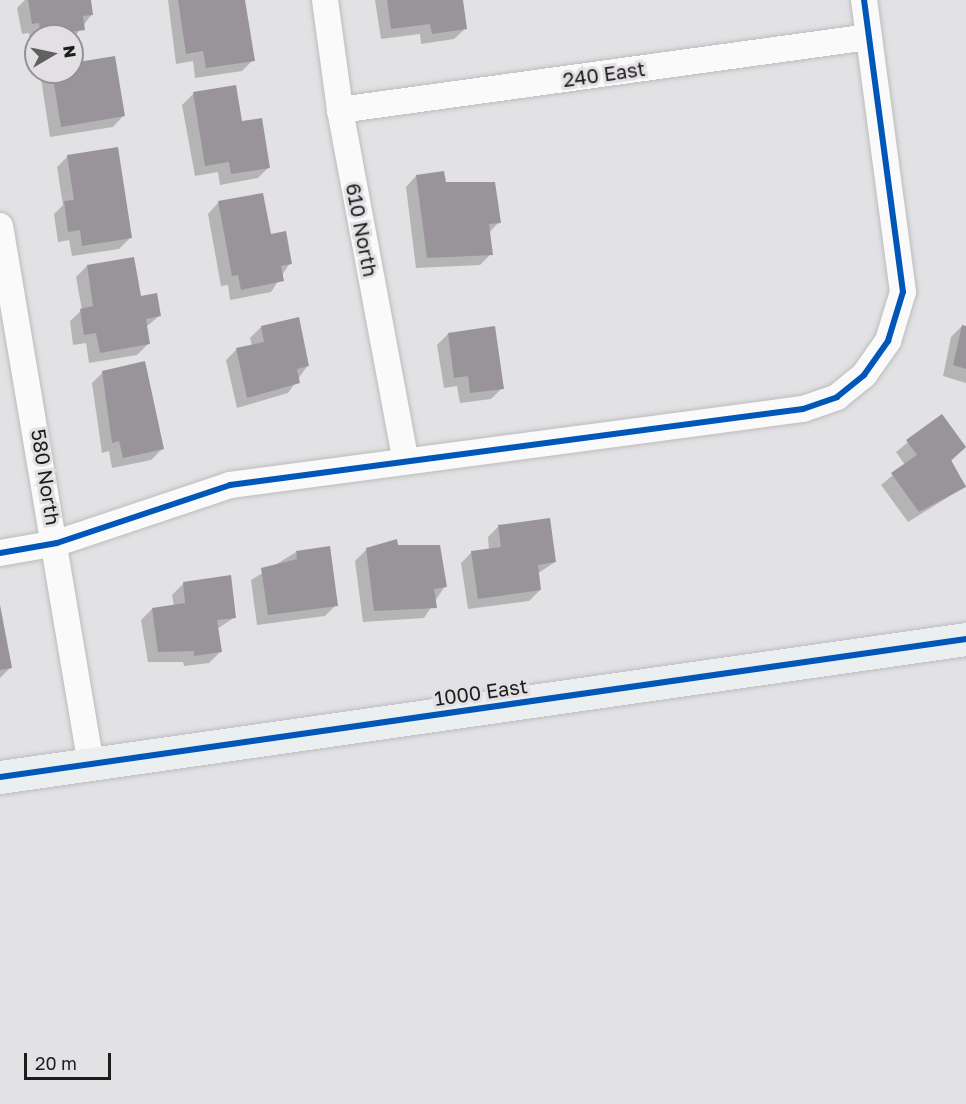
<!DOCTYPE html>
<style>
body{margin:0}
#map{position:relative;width:966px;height:1104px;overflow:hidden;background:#e2e1e3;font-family:"Golos Text",sans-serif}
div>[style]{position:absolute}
.shadow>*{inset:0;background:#0003}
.building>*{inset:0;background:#99949a}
.roads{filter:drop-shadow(0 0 2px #bdbcbd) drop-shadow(0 0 2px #bdbcbd)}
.street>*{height:26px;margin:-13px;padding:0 13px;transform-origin:13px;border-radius:13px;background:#fbfafb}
.secondary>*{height:33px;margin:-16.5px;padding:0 16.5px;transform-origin:16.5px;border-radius:16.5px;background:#ebefef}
.cycleway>*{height:6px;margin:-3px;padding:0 3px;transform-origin:3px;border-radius:3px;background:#0057b8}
span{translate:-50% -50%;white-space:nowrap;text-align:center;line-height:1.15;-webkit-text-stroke:6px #e3e0e4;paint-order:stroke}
.street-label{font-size:20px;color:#1d1c1d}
.north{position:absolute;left:24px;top:24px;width:60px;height:60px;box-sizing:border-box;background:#e3e0e4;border:2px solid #949294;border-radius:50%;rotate:81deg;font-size:16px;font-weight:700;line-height:24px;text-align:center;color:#1d1c1d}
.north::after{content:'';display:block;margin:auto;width:21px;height:27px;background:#626162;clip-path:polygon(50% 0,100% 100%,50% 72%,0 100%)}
.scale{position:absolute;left:24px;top:1053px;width:87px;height:27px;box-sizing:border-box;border:3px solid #1d1c1d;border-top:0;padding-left:8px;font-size:18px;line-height:21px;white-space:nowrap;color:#1d1c1d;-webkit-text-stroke:4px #e3e0e4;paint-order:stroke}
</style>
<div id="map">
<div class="shadow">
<i style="clip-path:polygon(25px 0,90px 0,92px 14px,72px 40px,36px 36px,31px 46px,29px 33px,22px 34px,17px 8px)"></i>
<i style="clip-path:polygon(168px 0,243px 0,253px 60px,242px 71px,195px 78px,193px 61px,176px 64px)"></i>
<i style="clip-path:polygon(375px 0,461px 0,465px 29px,454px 39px,421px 44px,420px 34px,381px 39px)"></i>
<i style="clip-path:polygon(72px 65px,123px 116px,113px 127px,50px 137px,41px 79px,48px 72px,72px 72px)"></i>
<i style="clip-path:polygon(193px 94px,241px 122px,269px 167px,258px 178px,220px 185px,218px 172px,195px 176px,182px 105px)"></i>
<i style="clip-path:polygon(68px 156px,130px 238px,119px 249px,72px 256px,69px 240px,58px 242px,54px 214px,63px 205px,57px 167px)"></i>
<i style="clip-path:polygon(416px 176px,444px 184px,499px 222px,489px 233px,491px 254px,480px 265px,416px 268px,406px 187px)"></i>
<i style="clip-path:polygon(218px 203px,269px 235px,290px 263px,271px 292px,230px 300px,228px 285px,221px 286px,208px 214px)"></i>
<i style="clip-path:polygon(87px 266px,159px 316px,146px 327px,148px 344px,137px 355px,89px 363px,86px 343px,73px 345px,70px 321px,82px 310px,76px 277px)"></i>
<i style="clip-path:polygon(962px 326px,966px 327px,966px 383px,943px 376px,951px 337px)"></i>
<i style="clip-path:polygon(261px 327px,308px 365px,288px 393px,237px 408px,226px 360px,237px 349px,252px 346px,250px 338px)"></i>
<i style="clip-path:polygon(448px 334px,502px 388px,491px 399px,460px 403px,457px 386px,444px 388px,437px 345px)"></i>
<i style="clip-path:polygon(103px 372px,162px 449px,151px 460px,112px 468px,109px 451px,102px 453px,92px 383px)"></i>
<i style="clip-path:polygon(941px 416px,965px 448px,950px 462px,966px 486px,908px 522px,881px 485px,905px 465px,896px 452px)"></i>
<i style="clip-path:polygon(499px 526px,555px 562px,537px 574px,540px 590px,529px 601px,468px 609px,461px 563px,472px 552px,489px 550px,488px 537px)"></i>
<i style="clip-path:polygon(396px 547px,445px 586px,424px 618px,363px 622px,355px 561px,366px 550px)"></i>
<i style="clip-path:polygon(296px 552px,336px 605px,325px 616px,257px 625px,251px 580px)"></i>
<i style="clip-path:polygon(183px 584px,235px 617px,217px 629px,220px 652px,209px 663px,184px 666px,183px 662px,148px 662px,141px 620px,152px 609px,174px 606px,172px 595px)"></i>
<i style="clip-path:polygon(0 606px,10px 668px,0 678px)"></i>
</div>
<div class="building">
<i style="clip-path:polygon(28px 0,91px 0,93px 15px,83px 16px,85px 30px,41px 36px,39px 23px,32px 24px)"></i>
<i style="clip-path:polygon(178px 0,245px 0,255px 61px,206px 68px,203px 51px,186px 54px)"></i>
<i style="clip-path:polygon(387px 0,463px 0,467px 29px,432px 34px,430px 24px,391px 29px)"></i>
<i style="clip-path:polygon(115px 56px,125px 116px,61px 127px,52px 72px,72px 72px,72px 63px)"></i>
<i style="clip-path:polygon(236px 85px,242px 121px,262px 118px,270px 168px,231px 174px,229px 162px,205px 166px,193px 92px)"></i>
<i style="clip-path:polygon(118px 147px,132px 238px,82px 246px,80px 230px,68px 232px,64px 201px,74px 200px,67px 155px)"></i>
<i style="clip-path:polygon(444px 171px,446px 182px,495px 182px,501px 223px,489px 224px,493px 255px,427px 258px,416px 175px)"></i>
<i style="clip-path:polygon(263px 193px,271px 234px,286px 231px,292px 264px,281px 266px,284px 281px,241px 290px,238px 275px,232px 276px,218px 201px)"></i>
<i style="clip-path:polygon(134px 257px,141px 296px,157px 293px,161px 316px,146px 319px,150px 344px,100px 353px,96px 333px,84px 335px,80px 309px,93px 306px,87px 265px)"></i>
<i style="clip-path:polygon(299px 317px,309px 366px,297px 369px,300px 383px,247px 398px,236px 348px,264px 342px,261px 326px)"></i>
<i style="clip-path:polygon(962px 325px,966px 326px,966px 369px,953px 365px)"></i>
<i style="clip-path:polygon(495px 326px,504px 389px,470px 393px,468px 376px,454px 378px,448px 333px)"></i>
<i style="clip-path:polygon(145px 361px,164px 449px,123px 458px,119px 441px,112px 443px,102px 371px)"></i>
<i style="clip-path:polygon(942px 414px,966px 447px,951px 460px,966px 487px,919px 512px,891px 473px,917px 455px,906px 440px)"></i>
<i style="clip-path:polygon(550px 518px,556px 562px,538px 565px,541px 590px,478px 599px,471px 551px,501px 547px,498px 525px)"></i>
<i style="clip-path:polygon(397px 539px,398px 545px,440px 545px,447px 587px,434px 589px,437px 608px,374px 611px,366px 548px)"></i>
<i style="clip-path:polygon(330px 546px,338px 606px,268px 615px,261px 568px,297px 559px,296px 551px)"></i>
<i style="clip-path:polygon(231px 575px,236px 618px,217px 620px,222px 652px,194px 656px,194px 651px,158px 652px,152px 608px,185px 603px,183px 582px)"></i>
<i style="clip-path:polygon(0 605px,12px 668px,0 670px)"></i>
</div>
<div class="roads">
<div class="street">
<i style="left:325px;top:0;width:111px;rotate:82.2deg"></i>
<i style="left:340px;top:110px;width:355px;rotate:79.4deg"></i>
<i style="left:340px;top:110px;width:534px;rotate:-7.86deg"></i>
<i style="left:0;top:226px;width:547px;rotate:80.42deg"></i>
<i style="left:0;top:553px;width:58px;rotate:-10deg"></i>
<i style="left:57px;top:543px;width:182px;rotate:-18.5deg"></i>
<i style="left:230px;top:485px;width:578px;rotate:-7.56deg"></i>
<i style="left:803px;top:409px;width:36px;rotate:-19deg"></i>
<i style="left:837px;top:397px;width:35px;rotate:-39deg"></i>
<i style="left:864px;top:375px;width:42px;rotate:-54.8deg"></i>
<i style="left:888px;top:341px;width:51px;rotate:-73deg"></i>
<i style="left:903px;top:292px;width:295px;rotate:-97.6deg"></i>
</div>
<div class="secondary">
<i style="left:0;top:777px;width:976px;rotate:-8.13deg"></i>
</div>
</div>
<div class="cycleway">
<i style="left:0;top:553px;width:58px;rotate:-10deg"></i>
<i style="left:57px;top:543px;width:182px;rotate:-18.5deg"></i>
<i style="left:230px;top:485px;width:578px;rotate:-7.56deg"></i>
<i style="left:803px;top:409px;width:36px;rotate:-19deg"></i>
<i style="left:837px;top:397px;width:35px;rotate:-39deg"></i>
<i style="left:864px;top:375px;width:42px;rotate:-54.8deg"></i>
<i style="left:888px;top:341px;width:51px;rotate:-73deg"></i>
<i style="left:903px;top:292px;width:295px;rotate:-97.6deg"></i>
<i style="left:0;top:777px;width:976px;rotate:-8.13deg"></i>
</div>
<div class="street-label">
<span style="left:604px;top:74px;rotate:-8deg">240 East</span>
<span style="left:362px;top:230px;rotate:79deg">610 North</span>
<span style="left:46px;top:477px;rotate:81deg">580 North</span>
<span style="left:481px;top:692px;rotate:-8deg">1000 East</span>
</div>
<div class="north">N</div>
<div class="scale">20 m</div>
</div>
